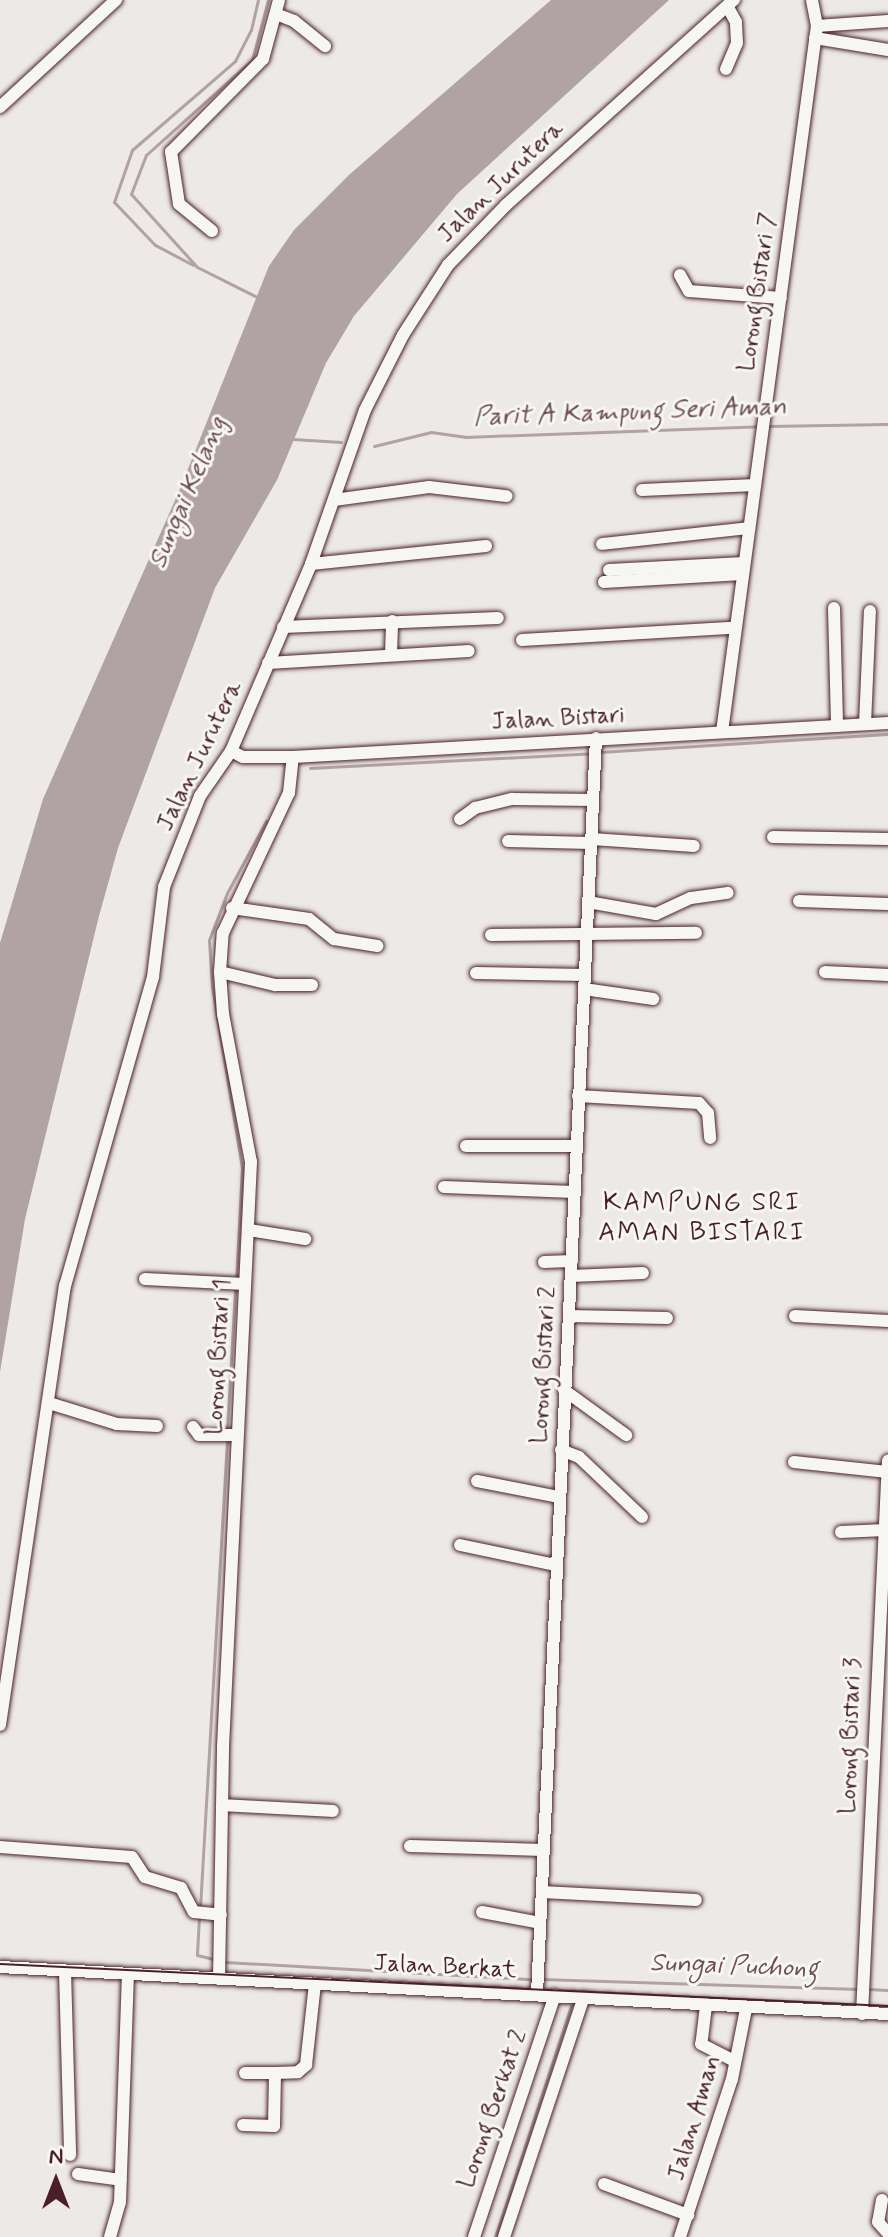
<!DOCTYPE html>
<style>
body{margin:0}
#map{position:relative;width:888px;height:2237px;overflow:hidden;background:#ece9e6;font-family:Mynerve,sans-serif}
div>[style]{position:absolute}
.water>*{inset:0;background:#b1a2a3}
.stream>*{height:3px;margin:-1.5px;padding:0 1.5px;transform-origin:1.5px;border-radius:1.5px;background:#b1a2a3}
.roads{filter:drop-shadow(0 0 2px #4a1f2b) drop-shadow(0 0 2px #4a1f2b)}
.minor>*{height:12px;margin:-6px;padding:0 6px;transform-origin:6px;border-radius:6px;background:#f6f6f2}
.tram>*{height:2px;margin:-1px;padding:0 1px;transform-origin:1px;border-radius:1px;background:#4a1f2b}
span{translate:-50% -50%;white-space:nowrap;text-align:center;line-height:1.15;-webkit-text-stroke:6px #f6f6f2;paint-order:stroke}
.street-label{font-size:24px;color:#4a1f2b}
.water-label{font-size:26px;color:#6e4d55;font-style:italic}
.neighbourhood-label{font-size:26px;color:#4a1f2b;letter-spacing:2px}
.north{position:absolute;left:16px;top:2141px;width:80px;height:80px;-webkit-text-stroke:6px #f6f6f2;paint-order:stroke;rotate:0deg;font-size:22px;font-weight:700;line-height:32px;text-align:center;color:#4a1f2b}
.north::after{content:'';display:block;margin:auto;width:28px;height:36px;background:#4a1f2b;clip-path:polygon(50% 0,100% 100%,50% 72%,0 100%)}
</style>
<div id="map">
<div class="water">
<i style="clip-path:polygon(551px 0,669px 0,457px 194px,354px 316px,326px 363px,277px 480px,215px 588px,118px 848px,99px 916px,25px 1219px,0 1372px,0 943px,43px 799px,180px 489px,269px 266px,294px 230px,350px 174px)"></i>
</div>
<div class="stream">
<i style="left:193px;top:265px;width:43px;rotate:-152.2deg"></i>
<i style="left:155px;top:245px;width:59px;rotate:-133.6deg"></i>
<i style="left:114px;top:202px;width:55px;rotate:-70.9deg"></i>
<i style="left:132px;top:150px;width:136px;rotate:-40.8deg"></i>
<i style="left:235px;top:61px;width:35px;rotate:-63deg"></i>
<i style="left:251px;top:30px;width:31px;rotate:-77deg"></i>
<i style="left:257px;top:297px;width:67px;rotate:-153.4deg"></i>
<i style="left:197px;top:267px;width:98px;rotate:-132.1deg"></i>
<i style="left:131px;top:194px;width:42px;rotate:-69deg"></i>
<i style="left:146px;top:155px;width:142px;rotate:-41.9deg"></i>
<i style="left:252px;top:60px;width:62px;rotate:-75.1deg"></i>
<i style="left:768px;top:426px;width:120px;rotate:-1deg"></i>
<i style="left:293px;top:439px;width:48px;rotate:3.6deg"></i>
<i style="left:374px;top:446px;width:59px;rotate:-13.8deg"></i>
<i style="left:431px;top:432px;width:34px;rotate:8deg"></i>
<i style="left:465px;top:437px;width:295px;rotate:-2.1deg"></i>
<i style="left:600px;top:752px;width:289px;rotate:-3.6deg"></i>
<i style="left:310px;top:768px;width:283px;rotate:-3deg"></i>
<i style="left:236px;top:1282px;width:114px;rotate:-87deg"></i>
<i style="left:242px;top:1168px;width:183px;rotate:-99.4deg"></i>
<i style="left:212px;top:987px;width:47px;rotate:-93.7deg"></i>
<i style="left:209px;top:940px;width:50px;rotate:-69deg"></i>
<i style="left:227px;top:893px;width:82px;rotate:-61.6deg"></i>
<i style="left:227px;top:1429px;width:140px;rotate:-86.7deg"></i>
<i style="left:200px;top:1908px;width:472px;rotate:-86.7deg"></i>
<i style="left:199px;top:1916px;width:39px;rotate:93deg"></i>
<i style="left:197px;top:1955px;width:21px;rotate:14deg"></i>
<i style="left:225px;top:1962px;width:307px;rotate:3.2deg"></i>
<i style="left:540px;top:1979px;width:320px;rotate:1.8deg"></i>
<i style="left:868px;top:1989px;width:20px;rotate:3deg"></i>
<i style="left:495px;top:2237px;width:243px;rotate:-71.8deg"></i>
</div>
<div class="roads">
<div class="minor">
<i style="left:276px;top:14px;width:19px;rotate:21deg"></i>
<i style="left:294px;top:21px;width:40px;rotate:39deg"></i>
<i style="left:817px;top:26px;width:71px;rotate:-4deg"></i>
<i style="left:815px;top:38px;width:74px;rotate:9.3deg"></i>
<i style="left:726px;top:69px;width:28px;rotate:-67deg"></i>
<i style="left:737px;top:43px;width:21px;rotate:-93deg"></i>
<i style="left:736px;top:22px;width:18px;rotate:-119deg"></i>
<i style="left:0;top:107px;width:158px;rotate:-42.7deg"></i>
<i style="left:212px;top:231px;width:43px;rotate:-140.7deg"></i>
<i style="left:179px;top:204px;width:53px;rotate:-98.7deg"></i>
<i style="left:171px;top:152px;width:131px;rotate:-45.3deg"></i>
<i style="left:263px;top:59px;width:61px;rotate:-74.8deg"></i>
<i style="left:680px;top:275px;width:18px;rotate:61deg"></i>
<i style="left:689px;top:291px;width:92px;rotate:4.4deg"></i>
<i style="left:642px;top:490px;width:113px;rotate:-2.5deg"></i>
<i style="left:334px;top:500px;width:96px;rotate:-7.8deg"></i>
<i style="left:429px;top:487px;width:78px;rotate:6.7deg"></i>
<i style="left:602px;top:544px;width:148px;rotate:-6.2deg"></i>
<i style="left:311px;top:564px;width:176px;rotate:-5.9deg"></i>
<i style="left:609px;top:570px;width:135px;rotate:-3deg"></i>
<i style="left:604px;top:582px;width:139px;rotate:-3.3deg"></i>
<i style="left:834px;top:608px;width:118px;rotate:88.5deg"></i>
<i style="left:283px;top:627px;width:215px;rotate:-2.4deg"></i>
<i style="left:522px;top:640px;width:211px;rotate:-3.3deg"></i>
<i style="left:391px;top:654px;width:33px;rotate:-88deg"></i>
<i style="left:268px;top:663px;width:201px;rotate:-3.4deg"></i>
<i style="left:865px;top:724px;width:113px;rotate:-87.5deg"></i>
<i style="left:722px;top:732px;width:712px;rotate:-82.34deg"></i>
<i style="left:817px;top:26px;width:26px;rotate:-101deg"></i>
<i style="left:231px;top:751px;width:13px;rotate:27deg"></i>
<i style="left:243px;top:757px;width:50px"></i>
<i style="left:293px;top:757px;width:596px;rotate:-3.27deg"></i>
<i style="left:460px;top:819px;width:19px;rotate:-36deg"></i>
<i style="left:475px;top:808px;width:38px;rotate:-14deg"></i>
<i style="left:512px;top:799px;width:81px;rotate:0.7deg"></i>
<i style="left:773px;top:837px;width:115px;rotate:1deg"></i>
<i style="left:592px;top:839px;width:102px;rotate:3.9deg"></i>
<i style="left:508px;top:841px;width:83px;rotate:1.4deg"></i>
<i style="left:799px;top:901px;width:89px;rotate:1.9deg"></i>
<i style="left:588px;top:902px;width:69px;rotate:10deg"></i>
<i style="left:656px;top:914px;width:38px;rotate:-25deg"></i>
<i style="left:691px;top:898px;width:37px;rotate:-8deg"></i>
<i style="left:232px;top:908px;width:78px;rotate:8.1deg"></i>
<i style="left:309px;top:919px;width:32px;rotate:39deg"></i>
<i style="left:334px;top:939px;width:44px;rotate:9.2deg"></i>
<i style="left:491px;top:935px;width:205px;rotate:-0.6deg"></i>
<i style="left:220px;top:972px;width:57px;rotate:13.3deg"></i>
<i style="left:275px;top:985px;width:37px"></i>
<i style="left:825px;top:972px;width:63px;rotate:2.7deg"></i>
<i style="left:476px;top:973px;width:109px;rotate:1.1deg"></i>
<i style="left:584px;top:989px;width:70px;rotate:8.2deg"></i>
<i style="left:578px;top:1096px;width:121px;rotate:3.3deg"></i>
<i style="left:699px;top:1103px;width:13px;rotate:48deg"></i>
<i style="left:708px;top:1113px;width:25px;rotate:85deg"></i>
<i style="left:466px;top:1146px;width:110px"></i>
<i style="left:444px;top:1187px;width:130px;rotate:2.2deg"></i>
<i style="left:249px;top:1230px;width:57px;rotate:9.1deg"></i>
<i style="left:544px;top:1262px;width:28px;rotate:-2deg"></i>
<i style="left:571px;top:1276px;width:72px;rotate:-2.4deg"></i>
<i style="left:145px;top:1279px;width:100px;rotate:2.9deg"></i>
<i style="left:569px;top:1316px;width:98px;rotate:1.2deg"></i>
<i style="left:795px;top:1316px;width:93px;rotate:3.1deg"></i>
<i style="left:564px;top:1390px;width:77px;rotate:36deg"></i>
<i style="left:49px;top:1403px;width:71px;rotate:17.2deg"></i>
<i style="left:117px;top:1424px;width:40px;rotate:2.9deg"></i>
<i style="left:193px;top:1427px;width:10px;rotate:53deg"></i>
<i style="left:199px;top:1435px;width:37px"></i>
<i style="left:561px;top:1450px;width:19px;rotate:21deg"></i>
<i style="left:579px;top:1457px;width:87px;rotate:43.6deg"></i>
<i style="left:794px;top:1462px;width:94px;rotate:6.1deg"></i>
<i style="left:477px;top:1481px;width:84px;rotate:11deg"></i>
<i style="left:841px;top:1532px;width:44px;rotate:-2.6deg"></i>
<i style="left:460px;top:1545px;width:98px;rotate:11.8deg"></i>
<i style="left:0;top:1725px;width:444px;rotate:-81.6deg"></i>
<i style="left:65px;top:1286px;width:321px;rotate:-74.1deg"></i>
<i style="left:153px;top:977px;width:91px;rotate:-83deg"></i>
<i style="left:164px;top:887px;width:98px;rotate:-68.4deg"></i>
<i style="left:200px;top:796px;width:55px;rotate:-55.4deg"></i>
<i style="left:231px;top:751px;width:203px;rotate:-66.8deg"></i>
<i style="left:311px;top:564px;width:163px;rotate:-70.7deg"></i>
<i style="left:365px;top:410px;width:84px;rotate:-63.1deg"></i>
<i style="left:403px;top:335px;width:83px;rotate:-57.3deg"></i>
<i style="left:448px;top:265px;width:83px;rotate:-46deg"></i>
<i style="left:506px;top:205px;width:307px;rotate:-42deg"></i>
<i style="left:222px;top:1805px;width:111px;rotate:3.1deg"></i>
<i style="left:410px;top:1846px;width:133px;rotate:1.7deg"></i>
<i style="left:0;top:1847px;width:132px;rotate:4.3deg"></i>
<i style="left:132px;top:1857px;width:24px;rotate:57deg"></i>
<i style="left:145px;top:1877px;width:38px;rotate:17deg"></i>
<i style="left:181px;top:1888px;width:27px;rotate:62deg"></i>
<i style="left:194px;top:1912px;width:27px;rotate:6deg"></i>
<i style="left:542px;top:1892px;width:154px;rotate:3deg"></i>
<i style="left:482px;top:1912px;width:59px;rotate:10.7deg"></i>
<i style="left:0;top:1967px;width:889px;rotate:3.03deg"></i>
<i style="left:65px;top:1971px;width:184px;rotate:88.4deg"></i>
<i style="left:219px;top:1979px;width:232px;rotate:-89deg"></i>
<i style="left:223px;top:1747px;width:586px;rotate:-87.26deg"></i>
<i style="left:251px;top:1162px;width:151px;rotate:-100.7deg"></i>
<i style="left:223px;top:1014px;width:42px;rotate:-94.1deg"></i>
<i style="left:220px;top:972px;width:39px;rotate:-86deg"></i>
<i style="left:223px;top:933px;width:155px;rotate:-64.8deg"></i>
<i style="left:289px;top:793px;width:36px;rotate:-84deg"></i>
<i style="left:537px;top:1994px;width:1257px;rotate:-87.31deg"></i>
<i style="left:706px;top:2006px;width:38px;rotate:97deg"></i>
<i style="left:701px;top:2044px;width:38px;rotate:27deg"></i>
<i style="left:862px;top:2014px;width:554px;rotate:-87.31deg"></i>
<i style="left:245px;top:2073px;width:30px"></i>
<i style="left:243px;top:2125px;width:31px;rotate:2deg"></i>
<i style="left:274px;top:2126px;width:53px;rotate:-88.9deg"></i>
<i style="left:275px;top:2073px;width:23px;rotate:-2deg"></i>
<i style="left:298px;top:2072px;width:11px;rotate:-41deg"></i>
<i style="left:306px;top:2065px;width:82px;rotate:-83.7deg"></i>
<i style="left:78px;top:2174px;width:43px;rotate:7.9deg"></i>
<i style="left:604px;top:2184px;width:90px;rotate:20.3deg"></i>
<i style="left:882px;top:2200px;width:22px;rotate:100deg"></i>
<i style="left:878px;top:2222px;width:15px;rotate:48deg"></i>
<i style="left:110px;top:2237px;width:36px;rotate:-74deg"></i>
<i style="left:120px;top:2202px;width:228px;rotate:-88deg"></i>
<i style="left:474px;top:2237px;width:255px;rotate:-71.5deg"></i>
<i style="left:504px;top:2237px;width:253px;rotate:-71.6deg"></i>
<i style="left:680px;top:2237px;width:166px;rotate:-71.8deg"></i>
<i style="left:732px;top:2079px;width:71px;rotate:-78.7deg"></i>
</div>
</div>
<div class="tram">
<i style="left:0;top:1964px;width:889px;rotate:2.71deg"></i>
</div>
<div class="street-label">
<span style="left:501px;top:182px;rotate:-44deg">Jalan Jurutera</span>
<span style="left:758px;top:292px;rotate:-82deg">Lorong Bistari 7</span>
<span style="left:558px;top:719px;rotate:-3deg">Jalan Bistari</span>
<span style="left:200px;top:756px;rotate:-64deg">Jalan Jurutera</span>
<span style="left:219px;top:1357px;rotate:-87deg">Lorong Bistari 1</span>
<span style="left:544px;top:1365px;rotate:-87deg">Lorong Bistari 2</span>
<span style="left:851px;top:1736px;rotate:-88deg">Lorong Bistari 3</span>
<span style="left:445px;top:1967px;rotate:3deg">Jalan Berkat</span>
<span style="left:493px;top:2109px;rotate:-71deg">Lorong Berkat 2</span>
<span style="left:695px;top:2118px;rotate:-73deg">Jalan Aman</span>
</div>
<div class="water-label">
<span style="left:630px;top:413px;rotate:-2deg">Parit A Kampung Seri Aman</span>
<span style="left:189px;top:493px;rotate:-67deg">Sungai Kelang</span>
<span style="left:734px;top:1967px;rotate:2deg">Sungai Puchong</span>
</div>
<div class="neighbourhood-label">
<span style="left:702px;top:1219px">KAMPUNG SRI<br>AMAN BISTARI</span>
</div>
<div class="north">N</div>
</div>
